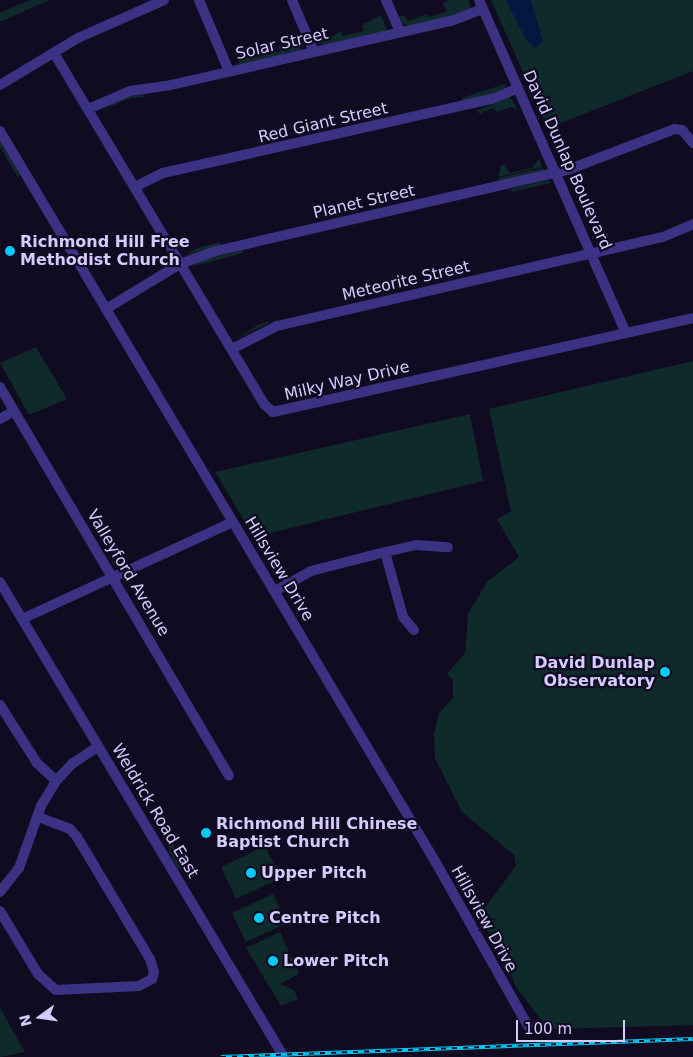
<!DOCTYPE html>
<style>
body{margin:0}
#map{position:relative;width:693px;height:1057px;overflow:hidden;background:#110b21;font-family:"DejaVu Sans",sans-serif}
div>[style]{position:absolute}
.green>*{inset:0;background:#0e2a2b}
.water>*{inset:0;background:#051640}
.minor>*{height:10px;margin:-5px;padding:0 5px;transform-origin:5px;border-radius:5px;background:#3c3284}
.rail>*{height:4px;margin-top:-2px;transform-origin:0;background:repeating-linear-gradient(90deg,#110b21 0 5.5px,#00cbf6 0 11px);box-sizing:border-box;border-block:1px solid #00cbf6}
.dots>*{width:14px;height:14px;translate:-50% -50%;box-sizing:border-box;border:2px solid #110b21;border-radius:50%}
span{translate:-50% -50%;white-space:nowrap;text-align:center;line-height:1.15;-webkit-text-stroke:4.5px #110b21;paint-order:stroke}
.street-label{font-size:16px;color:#d5cbff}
.poi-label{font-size:16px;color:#d5cbff;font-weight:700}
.left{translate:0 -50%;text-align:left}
.right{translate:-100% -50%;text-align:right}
.north{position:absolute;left:15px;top:992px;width:50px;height:50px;-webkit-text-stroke:4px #110b21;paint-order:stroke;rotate:256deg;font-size:14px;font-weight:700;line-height:20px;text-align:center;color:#d5cbff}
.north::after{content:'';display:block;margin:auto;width:18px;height:22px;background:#d5cbff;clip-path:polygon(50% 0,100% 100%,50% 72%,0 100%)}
.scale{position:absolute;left:516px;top:1020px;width:109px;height:22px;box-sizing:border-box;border:2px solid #d5cbff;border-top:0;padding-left:6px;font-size:15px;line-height:18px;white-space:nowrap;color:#d5cbff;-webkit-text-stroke:4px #110b21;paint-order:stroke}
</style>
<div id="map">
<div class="green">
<i style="clip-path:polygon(30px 0,50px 0,0 22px,0 13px)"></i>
<i style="clip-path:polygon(450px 0,469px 0,470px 8px,452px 16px,410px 26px,403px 24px,399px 17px,403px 15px,409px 21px,427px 14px,428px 17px,447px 12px,443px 3px)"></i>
<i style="clip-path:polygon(491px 0,693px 0,693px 71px,548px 128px)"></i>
<i style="clip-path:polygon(381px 15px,387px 31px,324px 45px,317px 43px,313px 35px,321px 32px,328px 39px,341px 31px,343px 36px,364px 31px,362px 25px)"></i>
<i style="clip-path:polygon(297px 35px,301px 50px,240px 65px,233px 52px,241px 58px,257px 47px,260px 55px,280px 51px,279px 47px,296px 40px)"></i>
<i style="clip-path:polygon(505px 84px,506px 87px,491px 94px,463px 101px,462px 98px)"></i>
<i style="clip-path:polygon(144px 94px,145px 97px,127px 99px,99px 112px,123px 98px)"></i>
<i style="clip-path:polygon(510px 97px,518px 110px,512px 107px,496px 112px,494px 108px,482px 112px,483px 115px,476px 111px)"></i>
<i style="clip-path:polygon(0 141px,20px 174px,18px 178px,0 147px)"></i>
<i style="clip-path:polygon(538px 155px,542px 167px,498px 177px,501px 165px,505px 164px,509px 173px,532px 168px,539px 159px)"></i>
<i style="clip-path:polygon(543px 168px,544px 170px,499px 181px,498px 178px)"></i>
<i style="clip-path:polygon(548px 180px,551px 183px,512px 192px,511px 189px)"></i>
<i style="clip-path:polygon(220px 242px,221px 245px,183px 256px,198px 248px)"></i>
<i style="clip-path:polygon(242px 250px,243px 253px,191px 267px,203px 260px)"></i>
<i style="clip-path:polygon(268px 321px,269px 323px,234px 340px,258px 325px)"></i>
<i style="clip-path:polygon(36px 347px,67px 399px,29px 415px,0 363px)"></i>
<i style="clip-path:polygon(693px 361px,693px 1025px,555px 1029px,546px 1026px,516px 987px,501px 951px,478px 917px,516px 866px,514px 855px,462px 812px,435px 758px,434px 735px,439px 713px,453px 698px,453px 680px,447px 674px,465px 653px,468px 614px,487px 582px,519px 557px,497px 519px,511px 512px,489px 409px)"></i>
<i style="clip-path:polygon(470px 414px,483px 481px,254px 537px,215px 472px)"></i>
<i style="clip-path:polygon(170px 839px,189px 872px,177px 868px,169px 852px)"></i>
<i style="clip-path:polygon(265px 846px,281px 878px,236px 899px,221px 867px)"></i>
<i style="clip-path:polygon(273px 894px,287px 923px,246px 942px,232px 913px)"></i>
<i style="clip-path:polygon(280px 932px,299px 974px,280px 984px,294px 990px,298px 999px,281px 1006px,246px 948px)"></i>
<i style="clip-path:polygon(0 1008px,25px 1052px,0 1057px)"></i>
</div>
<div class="water">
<i style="clip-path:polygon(506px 0,531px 0,543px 42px,534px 48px,524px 36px)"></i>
</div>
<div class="minor">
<i style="left:199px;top:0;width:77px;rotate:67.1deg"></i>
<i style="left:292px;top:0;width:56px;rotate:67.1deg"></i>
<i style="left:386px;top:0;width:35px;rotate:66deg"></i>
<i style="left:479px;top:0;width:364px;rotate:66.2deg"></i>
<i style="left:54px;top:53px;width:409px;rotate:59.1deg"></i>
<i style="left:264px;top:404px;width:12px;rotate:42deg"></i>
<i style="left:273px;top:412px;width:430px;rotate:-12.6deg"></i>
<i style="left:0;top:85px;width:91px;rotate:-31.1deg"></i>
<i style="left:78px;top:38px;width:94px;rotate:-23.8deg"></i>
<i style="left:88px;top:109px;width:46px;rotate:-23.2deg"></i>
<i style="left:130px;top:91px;width:41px;rotate:-8.3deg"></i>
<i style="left:171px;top:85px;width:287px;rotate:-12.9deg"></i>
<i style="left:451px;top:21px;width:34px;rotate:-21deg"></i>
<i style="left:0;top:131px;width:850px;rotate:59.21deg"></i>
<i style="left:435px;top:861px;width:189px;rotate:60.6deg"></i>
<i style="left:135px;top:187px;width:31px;rotate:-27deg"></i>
<i style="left:163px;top:173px;width:337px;rotate:-12.7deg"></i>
<i style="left:492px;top:99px;width:28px;rotate:-23deg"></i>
<i style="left:106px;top:309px;width:87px;rotate:-31.3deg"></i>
<i style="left:180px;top:264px;width:38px;rotate:-20deg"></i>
<i style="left:216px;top:251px;width:363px;rotate:-13deg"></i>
<i style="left:570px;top:169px;width:112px;rotate:-20.9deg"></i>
<i style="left:675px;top:129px;width:7px;rotate:8deg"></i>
<i style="left:682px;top:130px;width:17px;rotate:50deg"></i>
<i style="left:232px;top:349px;width:51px;rotate:-27.1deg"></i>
<i style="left:277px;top:326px;width:396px;rotate:-13deg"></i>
<i style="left:663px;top:237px;width:33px;rotate:-23deg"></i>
<i style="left:0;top:387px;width:451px;rotate:59.5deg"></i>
<i style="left:0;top:419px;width:16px;rotate:-30deg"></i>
<i style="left:385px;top:552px;width:67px;rotate:74.5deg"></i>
<i style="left:403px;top:617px;width:17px;rotate:50deg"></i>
<i style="left:0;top:582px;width:553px;rotate:59.13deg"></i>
<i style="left:275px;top:591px;width:41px;rotate:-29.1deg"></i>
<i style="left:311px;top:571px;width:68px;rotate:-14.4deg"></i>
<i style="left:377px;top:554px;width:40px;rotate:-13deg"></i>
<i style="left:416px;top:545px;width:32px;rotate:4deg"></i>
<i style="left:22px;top:619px;width:232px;rotate:-24.7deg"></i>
<i style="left:0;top:705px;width:69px;rotate:57.5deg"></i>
<i style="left:37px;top:763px;width:26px;rotate:43deg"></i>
<i style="left:0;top:892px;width:31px;rotate:-52deg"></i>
<i style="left:19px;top:868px;width:66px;rotate:-70.5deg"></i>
<i style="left:41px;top:806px;width:29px;rotate:-59deg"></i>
<i style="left:56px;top:781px;width:25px;rotate:-47deg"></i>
<i style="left:73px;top:763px;width:30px;rotate:-33deg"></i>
<i style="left:0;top:911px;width:74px;rotate:58.9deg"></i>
<i style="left:38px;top:974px;width:24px;rotate:42deg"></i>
<i style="left:56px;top:990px;width:83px;rotate:-2.8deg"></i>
<i style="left:139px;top:986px;width:15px;rotate:-28deg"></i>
<i style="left:152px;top:979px;width:7px;rotate:-74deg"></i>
<i style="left:154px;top:972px;width:14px;rotate:-107deg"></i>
<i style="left:150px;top:959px;width:142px;rotate:-120.9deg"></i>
<i style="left:77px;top:837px;width:11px;rotate:-131deg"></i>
<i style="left:70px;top:829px;width:34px;rotate:-159deg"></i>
</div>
<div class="rail">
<i style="left:221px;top:1057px;width:472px;rotate:-2.2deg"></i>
</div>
<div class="dots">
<i style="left:10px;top:251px;background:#00cbf6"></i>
<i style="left:665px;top:672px;background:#00cbf6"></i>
<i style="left:206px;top:833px;background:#00cbf6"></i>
<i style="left:251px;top:873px;background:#00cbf6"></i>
<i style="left:259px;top:918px;background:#00cbf6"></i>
<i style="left:273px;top:961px;background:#00cbf6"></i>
</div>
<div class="street-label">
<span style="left:282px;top:44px;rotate:-13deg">Solar Street</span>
<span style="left:323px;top:123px;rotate:-13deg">Red Giant Street</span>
<span style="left:567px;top:160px;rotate:66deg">David Dunlap Boulevard</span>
<span style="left:364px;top:202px;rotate:-13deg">Planet Street</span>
<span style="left:406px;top:281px;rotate:-13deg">Meteorite Street</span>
<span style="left:347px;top:381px;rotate:-13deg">Milky Way Drive</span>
<span style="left:279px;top:569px;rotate:59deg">Hillsview Drive</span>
<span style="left:128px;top:573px;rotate:59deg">Valleyford Avenue</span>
<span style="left:155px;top:811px;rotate:59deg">Weldrick Road East</span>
<span style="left:484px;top:919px;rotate:61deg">Hillsview Drive</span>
</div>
<div class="poi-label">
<span class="left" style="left:20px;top:251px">Richmond Hill Free<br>Methodist Church</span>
<span class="right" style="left:655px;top:672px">David Dunlap<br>Observatory</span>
<span class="left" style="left:216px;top:833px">Richmond Hill Chinese<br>Baptist Church</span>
<span class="left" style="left:261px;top:873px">Upper Pitch</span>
<span class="left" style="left:269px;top:918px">Centre Pitch</span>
<span class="left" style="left:283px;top:961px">Lower Pitch</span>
</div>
<div class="north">N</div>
<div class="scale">100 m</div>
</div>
